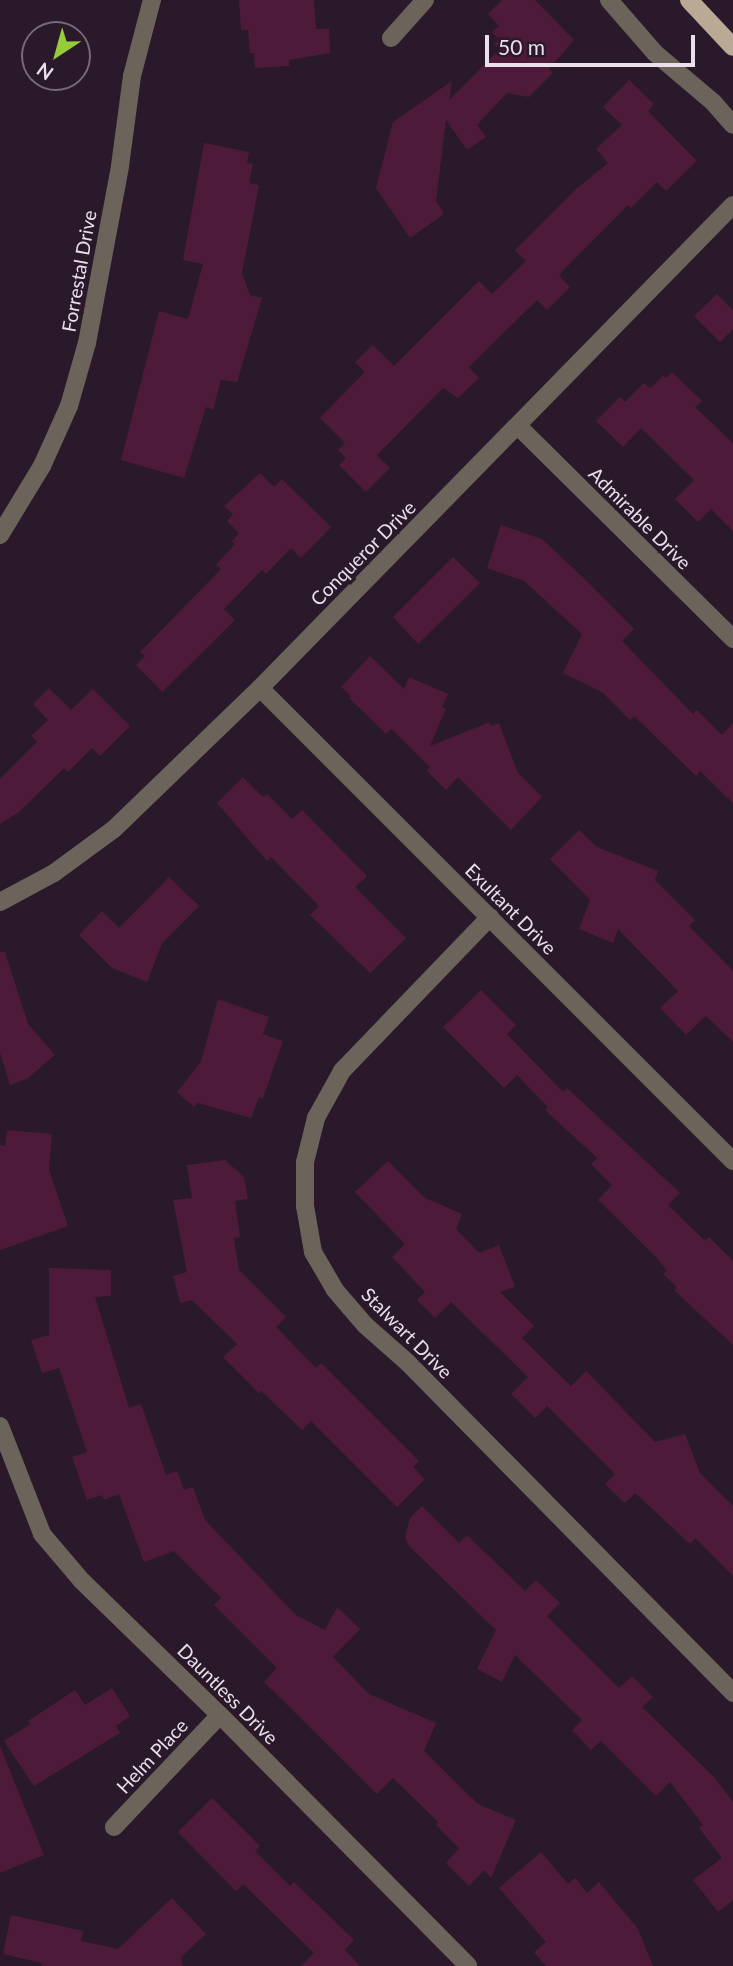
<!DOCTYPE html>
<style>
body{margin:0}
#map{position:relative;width:733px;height:1966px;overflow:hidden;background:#2a192a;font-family:Lato,sans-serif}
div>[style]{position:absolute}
.building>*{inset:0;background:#4d1b39}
.minor>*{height:18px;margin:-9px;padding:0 9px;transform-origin:9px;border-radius:9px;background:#6c645a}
.primary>*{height:18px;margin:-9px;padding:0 9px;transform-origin:9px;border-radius:9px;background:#b9a995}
span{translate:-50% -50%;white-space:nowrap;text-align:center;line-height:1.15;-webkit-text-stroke:7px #2a192a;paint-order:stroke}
.street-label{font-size:19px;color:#ebdfeb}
.north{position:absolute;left:21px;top:21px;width:70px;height:70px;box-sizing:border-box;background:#2a192a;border:2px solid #776877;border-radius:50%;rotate:216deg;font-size:19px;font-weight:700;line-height:28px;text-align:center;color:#ebdfeb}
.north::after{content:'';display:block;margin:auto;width:24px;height:32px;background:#96cc39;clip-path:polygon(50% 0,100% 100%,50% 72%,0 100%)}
.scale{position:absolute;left:485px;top:35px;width:210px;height:32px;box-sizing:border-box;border:4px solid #ebdfeb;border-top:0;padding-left:9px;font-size:21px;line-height:24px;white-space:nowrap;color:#ebdfeb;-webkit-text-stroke:5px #2a192a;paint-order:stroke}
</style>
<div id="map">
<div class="building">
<i style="clip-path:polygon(239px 0,314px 0,316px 29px,329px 29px,330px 53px,289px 60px,289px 66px,255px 68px,254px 53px,250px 53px,248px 30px,241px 30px)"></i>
<i style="clip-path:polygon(502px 0,535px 0,574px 40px,549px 69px,553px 73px,529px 97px,507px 93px,477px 125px,486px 137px,467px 150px,446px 120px,436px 201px,444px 214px,410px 238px,376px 188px,393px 122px,452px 81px,449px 100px,500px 49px,494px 44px,499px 39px,492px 32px,499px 26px,488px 14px)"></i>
<i style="clip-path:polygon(629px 80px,654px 104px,648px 111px,697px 161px,666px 191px,657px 182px,631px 208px,628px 205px,559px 275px,570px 287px,547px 310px,537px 300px,469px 367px,479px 378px,458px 398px,443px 388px,377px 455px,390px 468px,366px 492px,339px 465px,346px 458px,338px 450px,345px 443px,320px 418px,365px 372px,355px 362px,373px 345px,394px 366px,479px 281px,492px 294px,526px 261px,515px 250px,575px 190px,608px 163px,596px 149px,622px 125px,603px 107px)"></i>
<i style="clip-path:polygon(204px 143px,249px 152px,247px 163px,253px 164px,249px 183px,259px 185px,242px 273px,250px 295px,262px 298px,237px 382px,221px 380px,213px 410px,206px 407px,184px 478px,121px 460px,159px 311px,188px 319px,203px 264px,183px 260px)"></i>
<i style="clip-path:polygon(717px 294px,733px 310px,733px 329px,720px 342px,694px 316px)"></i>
<i style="clip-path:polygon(672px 372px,702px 401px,695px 407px,733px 443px,733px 531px,711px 509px,698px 522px,675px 499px,694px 480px,641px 428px,623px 447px,596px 421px,620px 397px,625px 402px,644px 383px,650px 388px,663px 376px,666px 378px)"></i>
<i style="clip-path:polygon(260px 473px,274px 487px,282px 479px,331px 527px,301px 558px,291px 548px,266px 574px,262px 570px,224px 609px,235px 620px,162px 692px,136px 665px,145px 656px,140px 652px,221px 569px,216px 565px,235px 544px,232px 541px,239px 533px,227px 521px,233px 514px,224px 506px)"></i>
<i style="clip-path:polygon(501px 525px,542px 539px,592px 586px,634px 629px,622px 641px,693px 714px,697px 710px,722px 735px,733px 723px,733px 803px,700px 771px,696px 776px,634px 716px,630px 720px,602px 692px,563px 673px,582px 634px,524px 581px,487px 568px)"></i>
<i style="clip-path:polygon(453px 557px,480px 583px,418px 644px,393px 617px)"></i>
<i style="clip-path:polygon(370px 656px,404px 689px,409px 677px,448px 694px,442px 707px,446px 708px,430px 746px,490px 722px,491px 726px,499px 723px,518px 773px,542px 797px,511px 830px,458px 777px,446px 790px,427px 771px,430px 767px,391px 729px,386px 734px,349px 698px,351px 696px,341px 687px)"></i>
<i style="clip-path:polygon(49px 688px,71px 710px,93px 689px,130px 726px,100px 756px,92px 748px,68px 772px,64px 768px,19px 812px,0 824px,0 779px,37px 742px,31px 736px,48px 720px,33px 704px)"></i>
<i style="clip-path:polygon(243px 777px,263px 797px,267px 794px,292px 819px,302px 810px,367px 876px,355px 887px,406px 938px,370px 973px,310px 915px,319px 906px,271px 857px,267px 861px,217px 803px)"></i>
<i style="clip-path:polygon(579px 830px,597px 847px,658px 871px,655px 880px,695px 920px,689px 926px,733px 971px,733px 1042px,706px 1016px,686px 1035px,660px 1008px,678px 991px,618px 929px,613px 943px,579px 929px,590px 900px,550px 859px)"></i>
<i style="clip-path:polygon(169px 877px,199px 906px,162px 944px,147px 982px,112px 968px,79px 935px,102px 911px,119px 928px)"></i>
<i style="clip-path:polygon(0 952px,5px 952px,28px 1024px,55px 1055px,27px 1079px,10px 1085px,0 1053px)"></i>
<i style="clip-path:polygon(481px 990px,516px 1025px,507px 1034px,563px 1092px,567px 1088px,680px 1193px,668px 1205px,705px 1241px,709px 1237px,733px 1261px,733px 1345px,674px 1290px,677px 1287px,663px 1274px,667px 1271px,655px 1256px,598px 1200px,612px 1185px,591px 1164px,597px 1158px,545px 1110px,548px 1107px,517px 1075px,504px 1088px,443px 1027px)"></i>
<i style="clip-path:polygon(218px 999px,269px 1017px,263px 1034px,283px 1041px,263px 1098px,259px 1097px,251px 1118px,198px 1103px,194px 1107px,177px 1092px,201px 1062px)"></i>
<i style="clip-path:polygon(7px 1130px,52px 1134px,49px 1170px,68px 1226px,0 1250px,0 1145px,5px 1146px)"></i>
<i style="clip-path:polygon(225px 1160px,244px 1177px,248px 1199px,235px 1201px,240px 1237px,234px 1238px,239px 1270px,286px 1317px,276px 1327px,316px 1368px,321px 1363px,419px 1461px,413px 1467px,425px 1479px,397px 1507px,311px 1421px,302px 1430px,261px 1391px,259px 1393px,223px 1357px,237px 1344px,192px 1300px,180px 1303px,173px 1276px,187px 1272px,173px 1200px,192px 1198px,187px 1165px)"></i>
<i style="clip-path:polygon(388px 1161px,425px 1198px,462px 1214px,456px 1229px,479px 1253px,499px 1245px,515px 1287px,500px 1292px,534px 1326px,522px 1338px,571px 1386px,586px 1371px,655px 1442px,685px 1434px,700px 1473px,733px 1506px,733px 1576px,695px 1538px,690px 1544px,635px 1493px,625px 1503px,605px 1484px,615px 1474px,547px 1406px,535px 1418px,511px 1394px,528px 1377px,451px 1302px,435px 1318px,417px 1300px,425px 1292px,392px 1257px,405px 1244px,355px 1192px)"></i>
<i style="clip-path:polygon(49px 1268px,111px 1270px,111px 1296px,95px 1297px,129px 1408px,141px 1404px,166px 1475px,177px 1471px,184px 1490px,193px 1487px,205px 1520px,296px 1615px,325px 1630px,337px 1607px,360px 1629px,333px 1657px,369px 1694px,436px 1723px,424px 1751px,478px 1804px,516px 1820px,491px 1878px,484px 1870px,469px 1886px,446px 1863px,459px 1848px,436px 1825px,438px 1822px,393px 1778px,377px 1794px,264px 1682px,277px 1668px,214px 1605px,221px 1598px,174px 1551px,144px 1562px,119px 1494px,104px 1500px,102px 1495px,87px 1500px,72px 1457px,87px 1452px,59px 1368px,42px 1373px,31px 1340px,49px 1335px)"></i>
<i style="clip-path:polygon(422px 1506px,459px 1543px,467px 1535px,525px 1591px,536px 1580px,560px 1603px,547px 1616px,619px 1688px,632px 1676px,653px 1697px,642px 1707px,714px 1777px,733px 1802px,733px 1900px,718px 1912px,693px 1880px,722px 1858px,699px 1828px,703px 1825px,670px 1782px,656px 1796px,601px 1741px,591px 1750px,572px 1730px,582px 1720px,515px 1655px,502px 1682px,477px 1669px,496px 1630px,409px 1546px,405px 1537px,410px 1518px)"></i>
<i style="clip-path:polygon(112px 1688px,130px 1716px,116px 1726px,120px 1733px,34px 1786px,4px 1741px,30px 1724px,28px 1721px,75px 1690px,85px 1705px)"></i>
<i style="clip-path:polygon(0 1746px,44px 1855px,0 1873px)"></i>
<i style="clip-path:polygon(212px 1798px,260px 1846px,255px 1851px,290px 1886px,294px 1882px,354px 1940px,345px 1950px,360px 1966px,301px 1966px,314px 1953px,243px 1884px,236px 1891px,178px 1832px)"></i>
<i style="clip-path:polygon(541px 1852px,568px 1884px,575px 1878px,587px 1893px,599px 1882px,638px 1929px,653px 1966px,546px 1966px,534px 1952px,546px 1942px,499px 1888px)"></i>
<i style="clip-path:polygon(172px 1898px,206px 1934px,181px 1957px,183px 1966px,41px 1966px,42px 1963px,3px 1954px,11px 1915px,83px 1931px,81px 1941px,118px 1949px)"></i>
</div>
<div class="minor">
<i style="left:609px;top:0;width:70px;rotate:49deg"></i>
<i style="left:655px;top:53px;width:76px;rotate:40.2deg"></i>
<i style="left:713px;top:102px;width:30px;rotate:49deg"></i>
<i style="left:391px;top:38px;width:51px;rotate:-48.2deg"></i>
<i style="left:518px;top:426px;width:303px;rotate:44.7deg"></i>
<i style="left:0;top:535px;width:81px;rotate:-58.7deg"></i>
<i style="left:42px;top:466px;width:66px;rotate:-65.8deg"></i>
<i style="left:69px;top:406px;width:66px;rotate:-74.1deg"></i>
<i style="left:87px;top:343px;width:180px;rotate:-79.4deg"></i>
<i style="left:120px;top:166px;width:91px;rotate:-82.4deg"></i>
<i style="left:132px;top:76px;width:79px;rotate:-75.3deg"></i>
<i style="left:260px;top:688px;width:669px;rotate:45deg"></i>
<i style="left:0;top:902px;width:61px;rotate:-28.2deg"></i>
<i style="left:54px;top:873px;width:74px;rotate:-36.3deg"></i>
<i style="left:114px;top:829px;width:203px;rotate:-44deg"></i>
<i style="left:260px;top:688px;width:676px;rotate:-45.6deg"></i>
<i style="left:490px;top:917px;width:214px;rotate:133.9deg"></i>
<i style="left:342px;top:1071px;width:54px;rotate:119deg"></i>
<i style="left:316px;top:1118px;width:45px;rotate:104deg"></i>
<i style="left:305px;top:1162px;width:44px;rotate:90deg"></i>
<i style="left:305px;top:1206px;width:47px;rotate:80.1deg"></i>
<i style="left:313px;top:1252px;width:44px;rotate:59.9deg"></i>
<i style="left:335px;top:1290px;width:46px;rotate:49.4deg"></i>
<i style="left:365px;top:1325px;width:56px;rotate:41.4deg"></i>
<i style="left:407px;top:1362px;width:465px;rotate:45.4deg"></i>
<i style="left:0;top:1426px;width:116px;rotate:68.7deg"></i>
<i style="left:42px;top:1534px;width:62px;rotate:49.6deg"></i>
<i style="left:82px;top:1581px;width:192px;rotate:44.2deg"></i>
<i style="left:220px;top:1715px;width:353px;rotate:45.3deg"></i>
<i style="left:114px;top:1827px;width:154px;rotate:-46.6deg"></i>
</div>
<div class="primary">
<i style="left:689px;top:0;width:64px;rotate:46.9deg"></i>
</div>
<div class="street-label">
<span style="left:79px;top:271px;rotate:-80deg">Forrestal Drive</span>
<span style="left:640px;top:518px;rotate:45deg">Admirable Drive</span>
<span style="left:363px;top:553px;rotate:-45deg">Conqueror Drive</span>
<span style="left:511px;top:909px;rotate:45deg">Exultant Drive</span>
<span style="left:407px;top:1333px;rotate:45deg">Stalwart Drive</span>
<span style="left:228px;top:1694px;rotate:45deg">Dauntless Drive</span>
<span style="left:152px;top:1756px;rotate:-47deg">Helm Place</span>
</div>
<div class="north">N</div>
<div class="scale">50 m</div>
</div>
